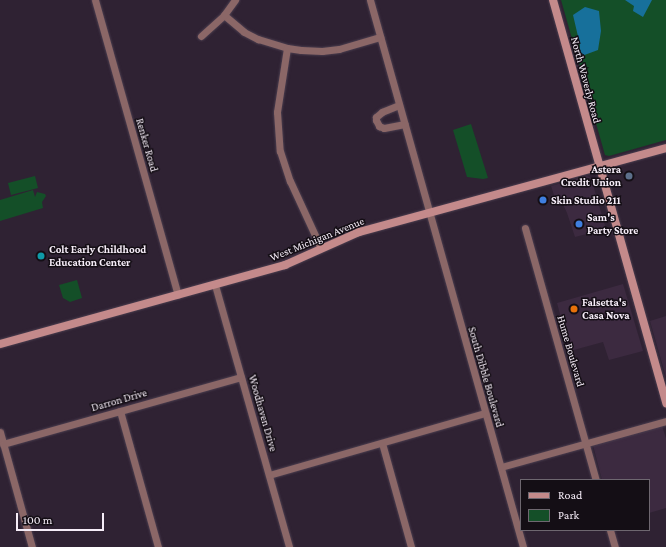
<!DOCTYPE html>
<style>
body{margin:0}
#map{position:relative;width:666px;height:547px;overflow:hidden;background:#2f2233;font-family:"Crimson Pro",serif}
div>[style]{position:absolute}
.built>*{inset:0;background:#3c2a40}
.green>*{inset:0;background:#144f28}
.water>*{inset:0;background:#17709b}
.roads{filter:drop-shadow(0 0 1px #4b3e4f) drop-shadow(0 0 1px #4b3e4f)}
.street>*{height:7px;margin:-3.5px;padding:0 3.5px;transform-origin:3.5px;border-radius:3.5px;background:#8b6767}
.secondary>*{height:8px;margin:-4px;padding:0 4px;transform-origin:4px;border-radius:4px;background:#c48a8b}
.dots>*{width:11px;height:11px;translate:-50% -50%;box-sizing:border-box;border:2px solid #140e15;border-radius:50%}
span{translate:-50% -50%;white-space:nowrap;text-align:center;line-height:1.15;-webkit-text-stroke:3px #140e15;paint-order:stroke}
.street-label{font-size:11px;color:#f6edf8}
.poi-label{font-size:11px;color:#f6edf8;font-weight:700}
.right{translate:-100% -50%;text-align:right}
.left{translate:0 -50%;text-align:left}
.legend{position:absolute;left:520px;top:479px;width:130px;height:52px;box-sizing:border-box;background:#140e15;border:1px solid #6e6770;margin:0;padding:5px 7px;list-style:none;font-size:12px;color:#f6edf8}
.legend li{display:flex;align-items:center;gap:8px;height:20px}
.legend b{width:20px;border:1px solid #6e6770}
.scale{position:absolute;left:16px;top:513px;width:88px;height:18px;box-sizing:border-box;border:2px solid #f6edf8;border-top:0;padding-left:5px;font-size:12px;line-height:14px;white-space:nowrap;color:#f6edf8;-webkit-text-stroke:3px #140e15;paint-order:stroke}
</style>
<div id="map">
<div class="built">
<i style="clip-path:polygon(587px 176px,591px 178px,606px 229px,575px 237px,567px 213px,562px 202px,557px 204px,551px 186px)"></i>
<i style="clip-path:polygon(623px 284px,643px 351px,609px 360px,603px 342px,570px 351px,557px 303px)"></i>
<i style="clip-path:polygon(666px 316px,666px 377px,650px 321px)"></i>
<i style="clip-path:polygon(662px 426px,666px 438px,666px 508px,649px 513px,649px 480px,602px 480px,593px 445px)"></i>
</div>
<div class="green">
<i style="clip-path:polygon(561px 0,666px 0,666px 140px,609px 156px,605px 155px)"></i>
<i style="clip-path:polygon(471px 124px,488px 178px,483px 179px,467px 177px,453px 130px)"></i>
<i style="clip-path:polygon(35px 176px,38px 188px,11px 195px,8px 183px)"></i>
<i style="clip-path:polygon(33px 190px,35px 197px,37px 192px,45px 194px,46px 196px,42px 202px,43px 208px,0 221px,0 200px)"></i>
<i style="clip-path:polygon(77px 280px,82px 298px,70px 302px,63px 298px,59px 285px)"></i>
</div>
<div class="water">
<i style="clip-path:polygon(625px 0,652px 0,643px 17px,633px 11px,634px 6px)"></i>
<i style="clip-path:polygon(585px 7px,599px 11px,601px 31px,598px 50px,579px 57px,580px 45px,573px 15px)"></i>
</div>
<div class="roads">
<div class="street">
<i style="left:95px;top:0;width:306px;rotate:74.3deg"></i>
<i style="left:370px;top:0;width:568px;rotate:74.37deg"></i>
<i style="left:224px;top:15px;width:26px;rotate:40deg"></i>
<i style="left:244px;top:32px;width:16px;rotate:27deg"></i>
<i style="left:258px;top:39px;width:30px;rotate:17deg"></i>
<i style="left:287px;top:48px;width:14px;rotate:8deg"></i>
<i style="left:301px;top:50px;width:21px;rotate:3deg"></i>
<i style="left:322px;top:51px;width:17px;rotate:-7deg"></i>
<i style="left:339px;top:49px;width:43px;rotate:-16.3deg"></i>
<i style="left:201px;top:36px;width:31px;rotate:-42deg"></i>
<i style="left:224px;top:15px;width:19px;rotate:-54deg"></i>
<i style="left:287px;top:48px;width:65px;rotate:98.9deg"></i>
<i style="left:277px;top:112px;width:39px;rotate:86deg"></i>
<i style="left:280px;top:151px;width:32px;rotate:72deg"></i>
<i style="left:290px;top:181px;width:74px;rotate:65.2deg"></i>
<i style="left:399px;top:105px;width:18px;rotate:158deg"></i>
<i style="left:382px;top:112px;width:8px;rotate:140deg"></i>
<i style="left:376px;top:117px;width:3px;rotate:90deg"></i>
<i style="left:376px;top:120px;width:7px;rotate:63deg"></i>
<i style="left:379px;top:126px;width:5px;rotate:22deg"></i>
<i style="left:384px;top:128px;width:21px;rotate:-11deg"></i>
<i style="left:525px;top:228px;width:262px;rotate:74.3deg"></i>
<i style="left:215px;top:285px;width:272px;rotate:74.2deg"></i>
<i style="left:120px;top:411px;width:141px;rotate:74.4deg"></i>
<i style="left:0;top:432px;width:119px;rotate:74.5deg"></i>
<i style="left:382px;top:443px;width:108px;rotate:74.4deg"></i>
<i style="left:3px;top:444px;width:247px;rotate:-15.7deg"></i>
<i style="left:501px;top:467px;width:171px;rotate:-15.6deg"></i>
<i style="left:269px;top:475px;width:225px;rotate:-16deg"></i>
<i style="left:610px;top:530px;width:18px;rotate:74deg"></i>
</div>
<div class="secondary">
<i style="left:553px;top:0;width:419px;rotate:74.3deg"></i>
<i style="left:0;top:344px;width:296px;rotate:-15.5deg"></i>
<i style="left:285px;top:265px;width:81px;rotate:-24deg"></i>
<i style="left:359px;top:232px;width:318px;rotate:-15.3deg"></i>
</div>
</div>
<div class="dots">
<i style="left:629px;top:176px;background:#5c6f8a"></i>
<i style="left:543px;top:200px;background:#3f7fe0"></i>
<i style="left:579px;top:224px;background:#3f7fe0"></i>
<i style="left:41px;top:256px;background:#0f9aa8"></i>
<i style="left:574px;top:309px;background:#e8710a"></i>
</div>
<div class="street-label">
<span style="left:586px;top:80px;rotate:75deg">North Waverly Road</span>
<span style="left:147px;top:145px;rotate:74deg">Renker Road</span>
<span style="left:317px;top:239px;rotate:-22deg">West Michigan Avenue</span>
<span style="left:571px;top:351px;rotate:74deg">Hume Boulevard</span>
<span style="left:486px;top:377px;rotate:74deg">South Dibble Boulevard</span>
<span style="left:119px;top:400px;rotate:-16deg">Darron Drive</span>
<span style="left:263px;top:413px;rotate:74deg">Woodhaven Drive</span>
</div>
<div class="poi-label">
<span class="right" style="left:621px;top:176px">Astera<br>Credit Union</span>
<span class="left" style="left:551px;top:200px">Skin Studio 211</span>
<span class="left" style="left:587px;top:224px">Sam's<br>Party Store</span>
<span class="left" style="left:49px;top:256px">Colt Early Childhood<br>Education Center</span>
<span class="left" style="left:582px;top:309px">Falsetta's<br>Casa Nova</span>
</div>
<ul class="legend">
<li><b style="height:5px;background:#c48a8b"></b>Road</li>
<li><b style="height:11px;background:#144f28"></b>Park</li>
</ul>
<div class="scale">100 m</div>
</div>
